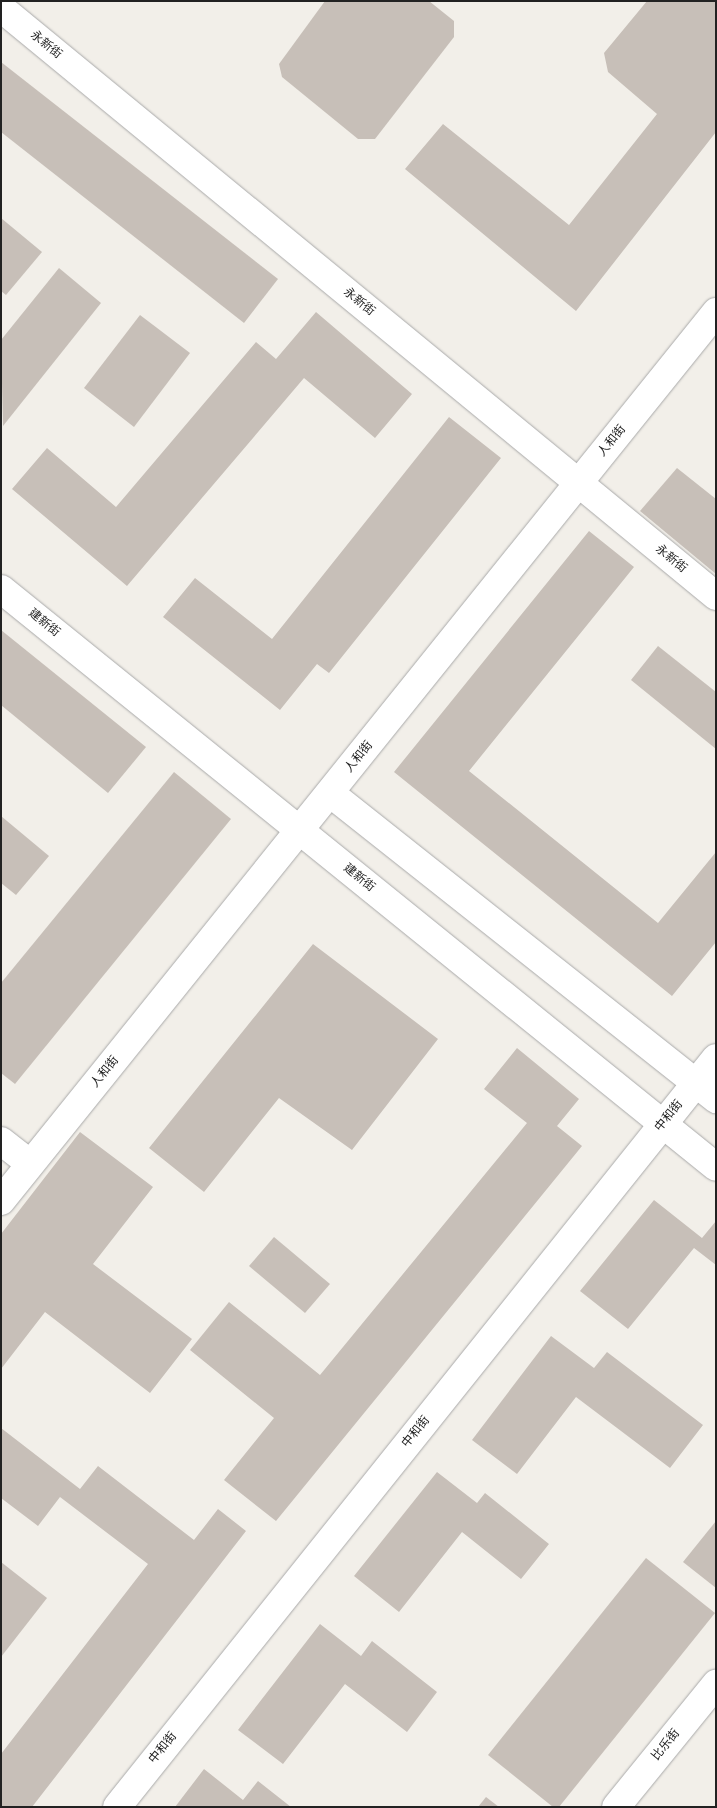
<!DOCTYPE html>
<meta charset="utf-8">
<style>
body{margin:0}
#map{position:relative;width:717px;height:1808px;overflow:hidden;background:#f2efe9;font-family:"Fira Sans Condensed","Noto Sans SC",sans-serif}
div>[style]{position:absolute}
.building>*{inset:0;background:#c7bfb8}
.roads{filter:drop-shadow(0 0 1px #a9a9a9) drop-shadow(0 0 1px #a9a9a9)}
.tertiary>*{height:28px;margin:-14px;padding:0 14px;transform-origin:14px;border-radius:14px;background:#fff}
span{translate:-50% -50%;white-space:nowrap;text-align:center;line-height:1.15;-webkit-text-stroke:4px #fff;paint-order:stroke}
.street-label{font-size:12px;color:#222}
.frame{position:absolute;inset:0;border:2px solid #222;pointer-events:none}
</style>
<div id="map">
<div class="building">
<i style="clip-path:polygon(325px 1px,429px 1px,454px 21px,454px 37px,375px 139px,358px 139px,282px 77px,279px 64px)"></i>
<i style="clip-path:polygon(647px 1px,716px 1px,716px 132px,576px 311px,405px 169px,443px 124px,569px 225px,657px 114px,608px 72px,604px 53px)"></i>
<i style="clip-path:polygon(1px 62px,278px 279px,244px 323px,1px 132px)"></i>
<i style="clip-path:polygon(1px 218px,42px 252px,6px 295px,1px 291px)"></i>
<i style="clip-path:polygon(59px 268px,101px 303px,3px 426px,1px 340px)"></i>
<i style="clip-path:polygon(316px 312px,412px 394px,375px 438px,304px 378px,127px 586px,12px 489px,47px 448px,116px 507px,256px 342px,276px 359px)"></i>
<i style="clip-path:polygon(140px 315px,190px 353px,134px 427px,84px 388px)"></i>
<i style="clip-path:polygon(449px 417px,501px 458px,329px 673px,317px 664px,280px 710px,163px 617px,195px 578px,272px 639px)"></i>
<i style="clip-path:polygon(677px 468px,716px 499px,716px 574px,640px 511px)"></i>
<i style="clip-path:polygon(589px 531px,634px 567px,469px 771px,658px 923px,716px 852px,716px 942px,672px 996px,394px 772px)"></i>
<i style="clip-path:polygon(1px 630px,146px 747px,108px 793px,1px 705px)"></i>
<i style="clip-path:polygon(658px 646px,716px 692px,716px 749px,631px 680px)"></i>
<i style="clip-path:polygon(174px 772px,231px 819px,15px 1084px,1px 1073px,1px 983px)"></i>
<i style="clip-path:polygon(1px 816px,49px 856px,16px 895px,1px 883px)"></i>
<i style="clip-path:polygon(313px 944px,438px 1039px,352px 1150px,279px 1098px,204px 1192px,149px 1148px)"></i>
<i style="clip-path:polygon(517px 1048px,579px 1099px,557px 1126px,582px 1146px,276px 1521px,224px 1480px,274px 1418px,190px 1350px,229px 1302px,320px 1375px,527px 1123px,484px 1089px)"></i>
<i style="clip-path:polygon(80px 1132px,153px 1187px,93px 1264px,192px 1339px,150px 1393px,45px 1312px,1px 1369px,1px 1234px)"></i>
<i style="clip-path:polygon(654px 1200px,702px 1238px,716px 1221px,716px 1265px,694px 1248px,628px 1329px,580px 1291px)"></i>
<i style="clip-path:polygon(274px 1237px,330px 1284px,305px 1313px,249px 1266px)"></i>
<i style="clip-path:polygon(551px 1336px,594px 1368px,607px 1352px,703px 1425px,670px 1468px,576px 1397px,517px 1474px,472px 1440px)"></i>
<i style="clip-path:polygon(1px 1428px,80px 1489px,98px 1466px,194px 1540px,218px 1509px,246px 1531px,32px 1807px,1px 1807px,1px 1754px,148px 1564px,60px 1497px,38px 1526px,1px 1498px)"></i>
<i style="clip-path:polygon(437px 1472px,477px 1503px,485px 1493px,549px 1544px,521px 1579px,462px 1532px,399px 1612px,354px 1576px)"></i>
<i style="clip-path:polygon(716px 1521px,716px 1588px,683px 1562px)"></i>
<i style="clip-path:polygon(646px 1558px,715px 1613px,559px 1807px,553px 1807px,488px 1755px)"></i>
<i style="clip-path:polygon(1px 1562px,47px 1598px,1px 1657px)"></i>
<i style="clip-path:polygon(320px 1624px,361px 1656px,372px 1641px,437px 1692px,407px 1732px,345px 1684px,283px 1764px,238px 1730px)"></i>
<i style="clip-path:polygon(204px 1769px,243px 1800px,258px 1781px,291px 1807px,175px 1807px)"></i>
<i style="clip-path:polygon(486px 1797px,499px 1807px,478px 1807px)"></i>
</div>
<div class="roads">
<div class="tertiary">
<i style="left:1px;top:8px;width:926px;rotate:39.43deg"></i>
<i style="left:1px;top:589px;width:919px;rotate:38.95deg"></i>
<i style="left:330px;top:793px;width:493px;rotate:38.4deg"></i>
<i style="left:1px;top:1141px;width:37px;rotate:38deg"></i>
<i style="left:1px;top:1201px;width:1141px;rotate:-51.19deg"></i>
<i style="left:117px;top:1807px;width:959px;rotate:-51.35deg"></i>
<i style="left:616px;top:1807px;width:159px;rotate:-50.9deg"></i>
</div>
</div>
<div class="street-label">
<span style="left:46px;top:45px;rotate:39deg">永新街</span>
<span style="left:359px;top:302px;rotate:39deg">永新街</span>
<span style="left:612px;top:441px;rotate:-51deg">人和街</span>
<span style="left:671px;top:559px;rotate:39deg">永新街</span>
<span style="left:44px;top:623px;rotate:39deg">建新街</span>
<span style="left:359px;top:757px;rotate:-51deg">人和街</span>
<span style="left:359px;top:878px;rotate:39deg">建新街</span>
<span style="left:105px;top:1072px;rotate:-51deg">人和街</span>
<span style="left:669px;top:1116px;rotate:-51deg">中和街</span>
<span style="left:416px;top:1432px;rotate:-51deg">中和街</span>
<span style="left:666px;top:1745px;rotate:-51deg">比乐街</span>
<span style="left:163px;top:1748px;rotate:-51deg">中和街</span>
</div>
<div class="frame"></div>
</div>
